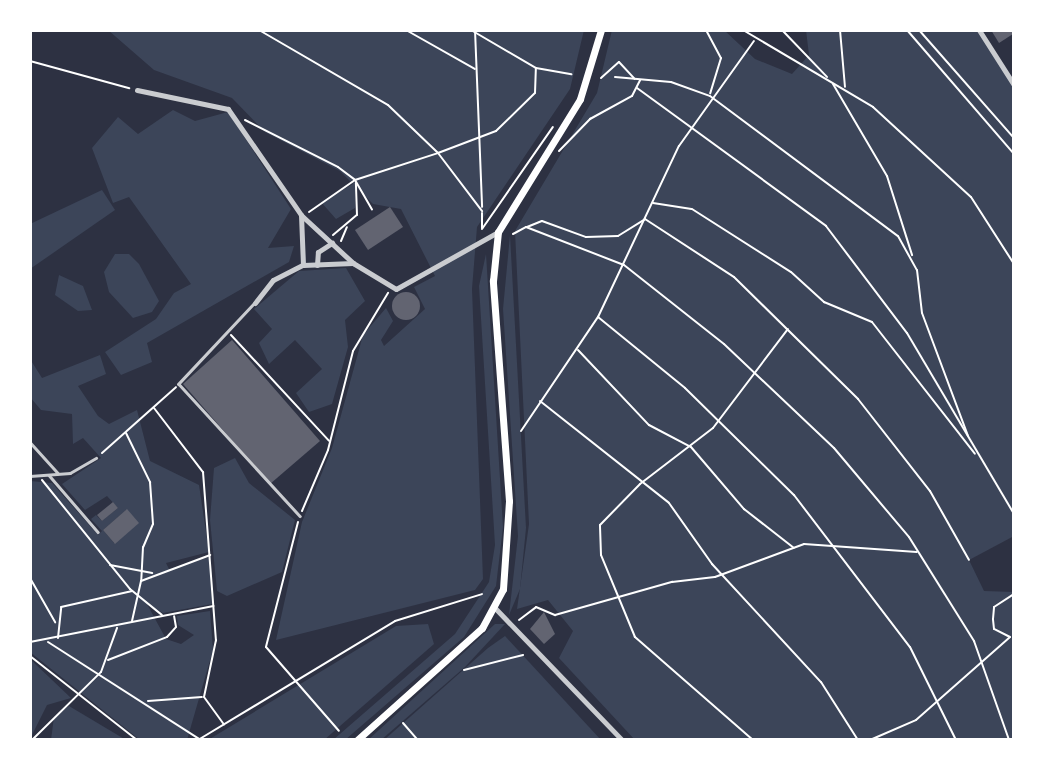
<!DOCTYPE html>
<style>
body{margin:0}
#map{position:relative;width:1044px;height:770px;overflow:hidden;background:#2d3142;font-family:Signika,sans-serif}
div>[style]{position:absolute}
.green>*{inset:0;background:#3c4559}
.building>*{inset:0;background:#626471}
.round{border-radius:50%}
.path>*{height:2px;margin:-1px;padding:0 1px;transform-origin:1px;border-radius:1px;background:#fff}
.service>*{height:2.5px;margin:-1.25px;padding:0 1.25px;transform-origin:1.25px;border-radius:1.25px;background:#caccd0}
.minor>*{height:5px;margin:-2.5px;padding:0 2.5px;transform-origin:2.5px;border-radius:2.5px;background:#caccd0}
.secondary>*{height:7px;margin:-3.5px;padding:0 3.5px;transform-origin:3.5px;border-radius:3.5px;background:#fff}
span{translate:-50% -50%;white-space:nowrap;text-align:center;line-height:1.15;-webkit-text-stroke:5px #fff;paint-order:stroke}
.frame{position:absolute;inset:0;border:32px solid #fff;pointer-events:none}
</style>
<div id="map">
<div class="green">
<i style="clip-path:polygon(108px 30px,584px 30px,570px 89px,477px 227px,472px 289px,483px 579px,475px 590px,276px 640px,302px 522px,332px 448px,363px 335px,386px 308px,393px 321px,381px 340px,384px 346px,425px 309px,414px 287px,435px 276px,401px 209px,373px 204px,355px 186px,355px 208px,336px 219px,321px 202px,353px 184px,340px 171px,265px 132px,232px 98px,154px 70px)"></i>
<i style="clip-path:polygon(612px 30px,724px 30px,755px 59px,792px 74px,809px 55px,806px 30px,979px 30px,1014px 85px,1014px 536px,969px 560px,984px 591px,1014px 592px,1014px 740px,635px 740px,559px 658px,573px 631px,548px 600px,517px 609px,529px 524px,515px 231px,597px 93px)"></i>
<i style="clip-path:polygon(173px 110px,195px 121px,228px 112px,291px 209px,268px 248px,294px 246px,289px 262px,147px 343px,152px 362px,121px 375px,105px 352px,156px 319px,174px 293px,191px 284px,129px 197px,113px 203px,92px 148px,118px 117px,138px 134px)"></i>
<i style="clip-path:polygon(102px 190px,115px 210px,30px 269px,30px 224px)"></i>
<i style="clip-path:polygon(510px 235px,526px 528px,520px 589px,509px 615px,518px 536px,503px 309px)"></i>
<i style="clip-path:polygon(115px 254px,129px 254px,139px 264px,159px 301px,152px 312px,133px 318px,109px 292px,104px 272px)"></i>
<i style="clip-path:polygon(486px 254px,503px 527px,496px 586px,464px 637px,345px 740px,333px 740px,455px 634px,489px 582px,495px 545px,479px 286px)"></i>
<i style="clip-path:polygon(346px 268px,365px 301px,345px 320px,348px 347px,332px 404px,309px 412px,296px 393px,322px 369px,295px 340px,269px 364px,259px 343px,272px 329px,254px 309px,299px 271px)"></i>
<i style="clip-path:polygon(59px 275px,83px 286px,92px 310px,78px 311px,55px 295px)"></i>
<i style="clip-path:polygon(evenodd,100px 355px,106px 374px,78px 386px,98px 416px,109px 424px,137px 410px,150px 461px,199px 485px,209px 552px,166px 563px,169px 569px,209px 557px,212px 604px,163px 613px,147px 604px,166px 639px,181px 644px,194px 635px,178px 625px,177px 616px,210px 611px,213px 650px,187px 740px,140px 740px,30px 652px,30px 481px,52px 483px,98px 535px,102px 531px,91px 519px,96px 515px,102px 521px,118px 508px,107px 496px,85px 510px,62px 484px,101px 458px,83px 438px,73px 444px,72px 414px,41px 410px,30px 397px,30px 359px,42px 378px,100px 355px,126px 510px,138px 523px,114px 543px,103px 530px,126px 510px)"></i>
<i style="clip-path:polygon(235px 458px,249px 483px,295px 520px,282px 572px,227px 596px,217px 591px,210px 520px,214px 468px)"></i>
<i style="clip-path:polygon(428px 624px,434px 644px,324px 740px,208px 740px,396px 626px)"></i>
<i style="clip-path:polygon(495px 624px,505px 624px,465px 667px,381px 740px,368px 740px)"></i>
<i style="clip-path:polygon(505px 636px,601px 740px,384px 740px,488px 648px)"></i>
<i style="clip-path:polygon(30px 659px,71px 698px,47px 705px,30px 739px)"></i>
<i style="clip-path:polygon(69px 706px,126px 740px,51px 740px,54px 717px)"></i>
</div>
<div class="building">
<i style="clip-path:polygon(991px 30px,1011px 30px,1013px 34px,999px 43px)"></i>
<i style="clip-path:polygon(390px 207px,403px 227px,368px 250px,355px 230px)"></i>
<i class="round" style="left:392px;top:292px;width:28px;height:28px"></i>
<i style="clip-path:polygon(232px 340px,320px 441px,270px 484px,183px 384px)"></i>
<i style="clip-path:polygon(113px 502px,118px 508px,102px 521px,97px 515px)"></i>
<i style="clip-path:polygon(127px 509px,139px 523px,115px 544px,103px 530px)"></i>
<i style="clip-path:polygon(544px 612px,555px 634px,544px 644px,530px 629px)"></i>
</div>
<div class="path">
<i style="left:259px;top:30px;width:149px;rotate:30.2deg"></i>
<i style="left:388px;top:105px;width:69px;rotate:43.8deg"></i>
<i style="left:438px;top:153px;width:62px;rotate:-20.8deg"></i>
<i style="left:496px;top:131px;width:54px;rotate:-44.3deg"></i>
<i style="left:535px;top:93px;width:25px;rotate:-88deg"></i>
<i style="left:406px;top:30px;width:79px;rotate:29.5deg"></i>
<i style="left:471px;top:30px;width:75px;rotate:30.3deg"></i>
<i style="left:536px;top:68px;width:36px;rotate:10deg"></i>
<i style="left:475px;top:30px;width:177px;rotate:87.7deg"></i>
<i style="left:706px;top:30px;width:32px;rotate:62deg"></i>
<i style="left:721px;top:58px;width:37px;rotate:107deg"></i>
<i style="left:743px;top:30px;width:151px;rotate:30.6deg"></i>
<i style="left:873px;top:107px;width:133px;rotate:42.6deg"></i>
<i style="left:971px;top:197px;width:80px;rotate:57.3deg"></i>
<i style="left:782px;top:30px;width:65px;rotate:46.2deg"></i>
<i style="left:840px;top:30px;width:57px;rotate:85deg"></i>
<i style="left:907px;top:30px;width:164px;rotate:49.2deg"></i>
<i style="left:919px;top:30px;width:144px;rotate:48.7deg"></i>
<i style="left:30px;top:61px;width:103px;rotate:15.3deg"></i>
<i style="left:615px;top:77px;width:56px;rotate:5.1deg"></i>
<i style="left:671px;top:82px;width:41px;rotate:19.7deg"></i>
<i style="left:710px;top:96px;width:234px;rotate:36.7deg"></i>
<i style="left:898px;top:236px;width:39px;rotate:61deg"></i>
<i style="left:917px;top:270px;width:43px;rotate:83.4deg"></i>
<i style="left:922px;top:313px;width:131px;rotate:69.5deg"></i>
<i style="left:601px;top:78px;width:24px;rotate:-42deg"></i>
<i style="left:619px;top:62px;width:23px;rotate:47deg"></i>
<i style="left:833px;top:84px;width:107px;rotate:59.6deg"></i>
<i style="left:887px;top:176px;width:83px;rotate:72.4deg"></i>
<i style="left:637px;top:88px;width:234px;rotate:36.1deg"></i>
<i style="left:826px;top:226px;width:134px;rotate:52.9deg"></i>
<i style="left:907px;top:333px;width:210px;rotate:59.4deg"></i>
<i style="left:245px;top:120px;width:104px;rotate:26.8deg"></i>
<i style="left:338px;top:167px;width:21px;rotate:37deg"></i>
<i style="left:355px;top:180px;width:34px;rotate:60deg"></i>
<i style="left:559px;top:151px;width:45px;rotate:-45.9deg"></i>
<i style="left:590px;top:119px;width:48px;rotate:-28.7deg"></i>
<i style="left:632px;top:96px;width:18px;rotate:-63deg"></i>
<i style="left:653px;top:203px;width:39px;rotate:9deg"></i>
<i style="left:692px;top:209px;width:117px;rotate:32.5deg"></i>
<i style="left:791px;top:272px;width:45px;rotate:42.3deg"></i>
<i style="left:824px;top:302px;width:52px;rotate:22.6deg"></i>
<i style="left:872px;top:322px;width:167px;rotate:52deg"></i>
<i style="left:309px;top:212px;width:56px;rotate:-34.8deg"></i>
<i style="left:355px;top:180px;width:87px;rotate:-18deg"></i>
<i style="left:438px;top:153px;width:73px;rotate:52.8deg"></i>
<i style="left:482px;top:213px;width:15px;rotate:90deg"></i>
<i style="left:527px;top:227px;width:16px;rotate:-22deg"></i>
<i style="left:542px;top:221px;width:47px;rotate:20deg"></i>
<i style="left:586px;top:237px;width:32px;rotate:-2deg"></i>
<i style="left:618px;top:236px;width:32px;rotate:-32deg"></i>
<i style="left:645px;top:219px;width:106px;rotate:33.1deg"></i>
<i style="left:734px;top:277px;width:174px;rotate:44.5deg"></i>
<i style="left:858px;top:399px;width:117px;rotate:52deg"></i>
<i style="left:930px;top:491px;width:79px;rotate:60.5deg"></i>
<i style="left:482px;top:229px;width:124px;rotate:-55.2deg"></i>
<i style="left:513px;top:234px;width:15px;rotate:-28deg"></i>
<i style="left:526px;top:227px;width:105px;rotate:21.2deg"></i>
<i style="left:624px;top:265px;width:127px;rotate:38.3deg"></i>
<i style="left:724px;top:344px;width:151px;rotate:43.4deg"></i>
<i style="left:834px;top:448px;width:116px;rotate:49.9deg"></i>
<i style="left:909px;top:537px;width:123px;rotate:58deg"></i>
<i style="left:974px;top:641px;width:105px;rotate:70.5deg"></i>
<i style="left:333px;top:235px;width:31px;rotate:-40deg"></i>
<i style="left:357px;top:215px;width:32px;rotate:-92deg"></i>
<i style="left:341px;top:241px;width:15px;rotate:-67deg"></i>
<i style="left:598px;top:317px;width:112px;rotate:39.2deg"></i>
<i style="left:685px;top:388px;width:153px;rotate:44.5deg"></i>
<i style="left:794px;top:495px;width:191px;rotate:52.7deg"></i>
<i style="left:910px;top:647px;width:104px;rotate:63.7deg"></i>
<i style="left:231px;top:335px;width:144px;rotate:47.2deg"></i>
<i style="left:578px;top:350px;width:103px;rotate:46.6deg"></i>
<i style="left:649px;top:425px;width:47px;rotate:27.6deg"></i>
<i style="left:691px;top:447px;width:82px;rotate:49.5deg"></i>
<i style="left:744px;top:509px;width:63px;rotate:38deg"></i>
<i style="left:540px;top:401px;width:164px;rotate:38.3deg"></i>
<i style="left:669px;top:503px;width:75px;rotate:54.8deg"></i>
<i style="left:712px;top:564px;width:161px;rotate:47.3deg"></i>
<i style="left:821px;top:682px;width:69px;rotate:57.5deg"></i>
<i style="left:154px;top:408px;width:81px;rotate:52.6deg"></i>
<i style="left:203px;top:472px;width:169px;rotate:85.6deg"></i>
<i style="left:216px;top:640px;width:58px;rotate:101.9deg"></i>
<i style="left:204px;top:697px;width:34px;rotate:54deg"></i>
<i style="left:521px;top:431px;width:138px;rotate:-56deg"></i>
<i style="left:598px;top:317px;width:189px;rotate:-64.7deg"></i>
<i style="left:679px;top:146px;width:129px;rotate:-54.5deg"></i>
<i style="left:126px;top:433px;width:55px;rotate:63.9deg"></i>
<i style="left:150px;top:482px;width:42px;rotate:85.9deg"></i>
<i style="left:153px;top:524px;width:25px;rotate:113deg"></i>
<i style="left:143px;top:547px;width:34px;rotate:93deg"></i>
<i style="left:102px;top:453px;width:99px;rotate:-41.7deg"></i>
<i style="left:42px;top:480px;width:140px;rotate:51.1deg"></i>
<i style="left:130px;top:589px;width:41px;rotate:39.1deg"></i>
<i style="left:302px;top:511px;width:66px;rotate:-66.9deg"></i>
<i style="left:328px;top:450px;width:102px;rotate:-75.8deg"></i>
<i style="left:353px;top:351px;width:68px;rotate:-58.9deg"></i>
<i style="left:298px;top:522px;width:129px;rotate:104.4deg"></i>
<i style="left:266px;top:647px;width:111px;rotate:49deg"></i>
<i style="left:1014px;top:550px;width:8px;rotate:90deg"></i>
<i style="left:110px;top:565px;width:43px;rotate:10.8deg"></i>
<i style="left:30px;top:578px;width:51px;rotate:60.4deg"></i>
<i style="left:519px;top:620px;width:21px;rotate:-37deg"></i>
<i style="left:536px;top:607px;width:21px;rotate:23deg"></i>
<i style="left:555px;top:615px;width:122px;rotate:-15.8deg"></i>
<i style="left:672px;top:582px;width:43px;rotate:-6.6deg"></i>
<i style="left:715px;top:577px;width:95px;rotate:-20.3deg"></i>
<i style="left:804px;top:544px;width:113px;rotate:4deg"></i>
<i style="left:132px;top:621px;width:41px;rotate:-77.3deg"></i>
<i style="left:141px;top:581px;width:74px;rotate:-20.6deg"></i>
<i style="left:58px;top:638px;width:31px;rotate:-84deg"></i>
<i style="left:61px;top:607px;width:73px;rotate:-12.7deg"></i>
<i style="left:30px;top:642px;width:187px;rotate:-11.1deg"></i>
<i style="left:48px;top:642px;width:179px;rotate:32.7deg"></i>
<i style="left:30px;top:656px;width:136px;rotate:38.1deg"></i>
<i style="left:108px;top:660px;width:63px;rotate:-21.3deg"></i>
<i style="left:167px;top:637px;width:13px;rotate:-48deg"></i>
<i style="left:176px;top:627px;width:11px;rotate:-100deg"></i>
<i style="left:464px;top:670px;width:61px;rotate:-14.3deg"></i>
<i style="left:148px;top:701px;width:54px;rotate:-4.2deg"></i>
<i style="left:403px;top:723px;width:23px;rotate:49deg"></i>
<i style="left:32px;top:740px;width:97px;rotate:-44.6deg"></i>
<i style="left:101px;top:672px;width:47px;rotate:-70deg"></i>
<i style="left:198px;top:740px;width:230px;rotate:-31.1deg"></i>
<i style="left:395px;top:621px;width:91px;rotate:-17.2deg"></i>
<i style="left:753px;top:740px;width:157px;rotate:-138.9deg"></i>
<i style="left:635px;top:637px;width:89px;rotate:-112.5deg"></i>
<i style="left:601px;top:555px;width:30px;rotate:-92deg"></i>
<i style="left:600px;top:525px;width:57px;rotate:-45.7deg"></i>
<i style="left:640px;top:484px;width:92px;rotate:-37.5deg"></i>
<i style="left:713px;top:428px;width:124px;rotate:-52.9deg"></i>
<i style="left:870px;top:740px;width:50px;rotate:-23.5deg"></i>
<i style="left:916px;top:720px;width:125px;rotate:-41.4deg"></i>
<i style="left:1010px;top:637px;width:18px;rotate:-153deg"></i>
<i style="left:994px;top:629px;width:10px;rotate:-96deg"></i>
<i style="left:993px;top:619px;width:12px;rotate:-85deg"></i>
<i style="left:994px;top:607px;width:24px;rotate:-33deg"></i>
</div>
<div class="service">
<i style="left:254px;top:304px;width:110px;rotate:133.2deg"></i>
<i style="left:179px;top:384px;width:179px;rotate:47.5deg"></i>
<i style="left:30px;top:442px;width:42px;rotate:47.9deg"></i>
<i style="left:49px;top:475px;width:75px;rotate:49.3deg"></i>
<i style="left:30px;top:476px;width:40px;rotate:-4.3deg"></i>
<i style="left:70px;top:473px;width:30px;rotate:-30deg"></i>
</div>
<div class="minor">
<i style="left:979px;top:30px;width:65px;rotate:57.5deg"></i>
<i style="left:137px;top:90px;width:93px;rotate:11.8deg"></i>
<i style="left:228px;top:109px;width:129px;rotate:55.4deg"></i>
<i style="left:301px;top:215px;width:71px;rotate:42.7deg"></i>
<i style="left:301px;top:215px;width:50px;rotate:87.7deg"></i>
<i style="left:317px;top:265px;width:13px;rotate:-86deg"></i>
<i style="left:318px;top:252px;width:17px;rotate:-33deg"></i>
<i style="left:255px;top:303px;width:29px;rotate:-52deg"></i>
<i style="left:273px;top:280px;width:34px;rotate:-27deg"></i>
<i style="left:303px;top:265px;width:50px;rotate:-2.3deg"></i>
<i style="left:353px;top:263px;width:50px;rotate:31.2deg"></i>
<i style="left:396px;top:289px;width:117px;rotate:-29.2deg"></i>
<i style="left:495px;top:608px;width:183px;rotate:46.1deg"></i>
</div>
<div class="secondary">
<i style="left:357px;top:740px;width:168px;rotate:-41.9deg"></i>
<i style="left:482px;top:628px;width:44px;rotate:-61.7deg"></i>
<i style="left:503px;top:589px;width:88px;rotate:-86.1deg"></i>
<i style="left:509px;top:501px;width:221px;rotate:-94.2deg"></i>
<i style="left:493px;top:281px;width:49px;rotate:-84.2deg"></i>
<i style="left:498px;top:232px;width:156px;rotate:-58.3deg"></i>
<i style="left:580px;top:99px;width:72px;rotate:-73.1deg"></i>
</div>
<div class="frame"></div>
</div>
